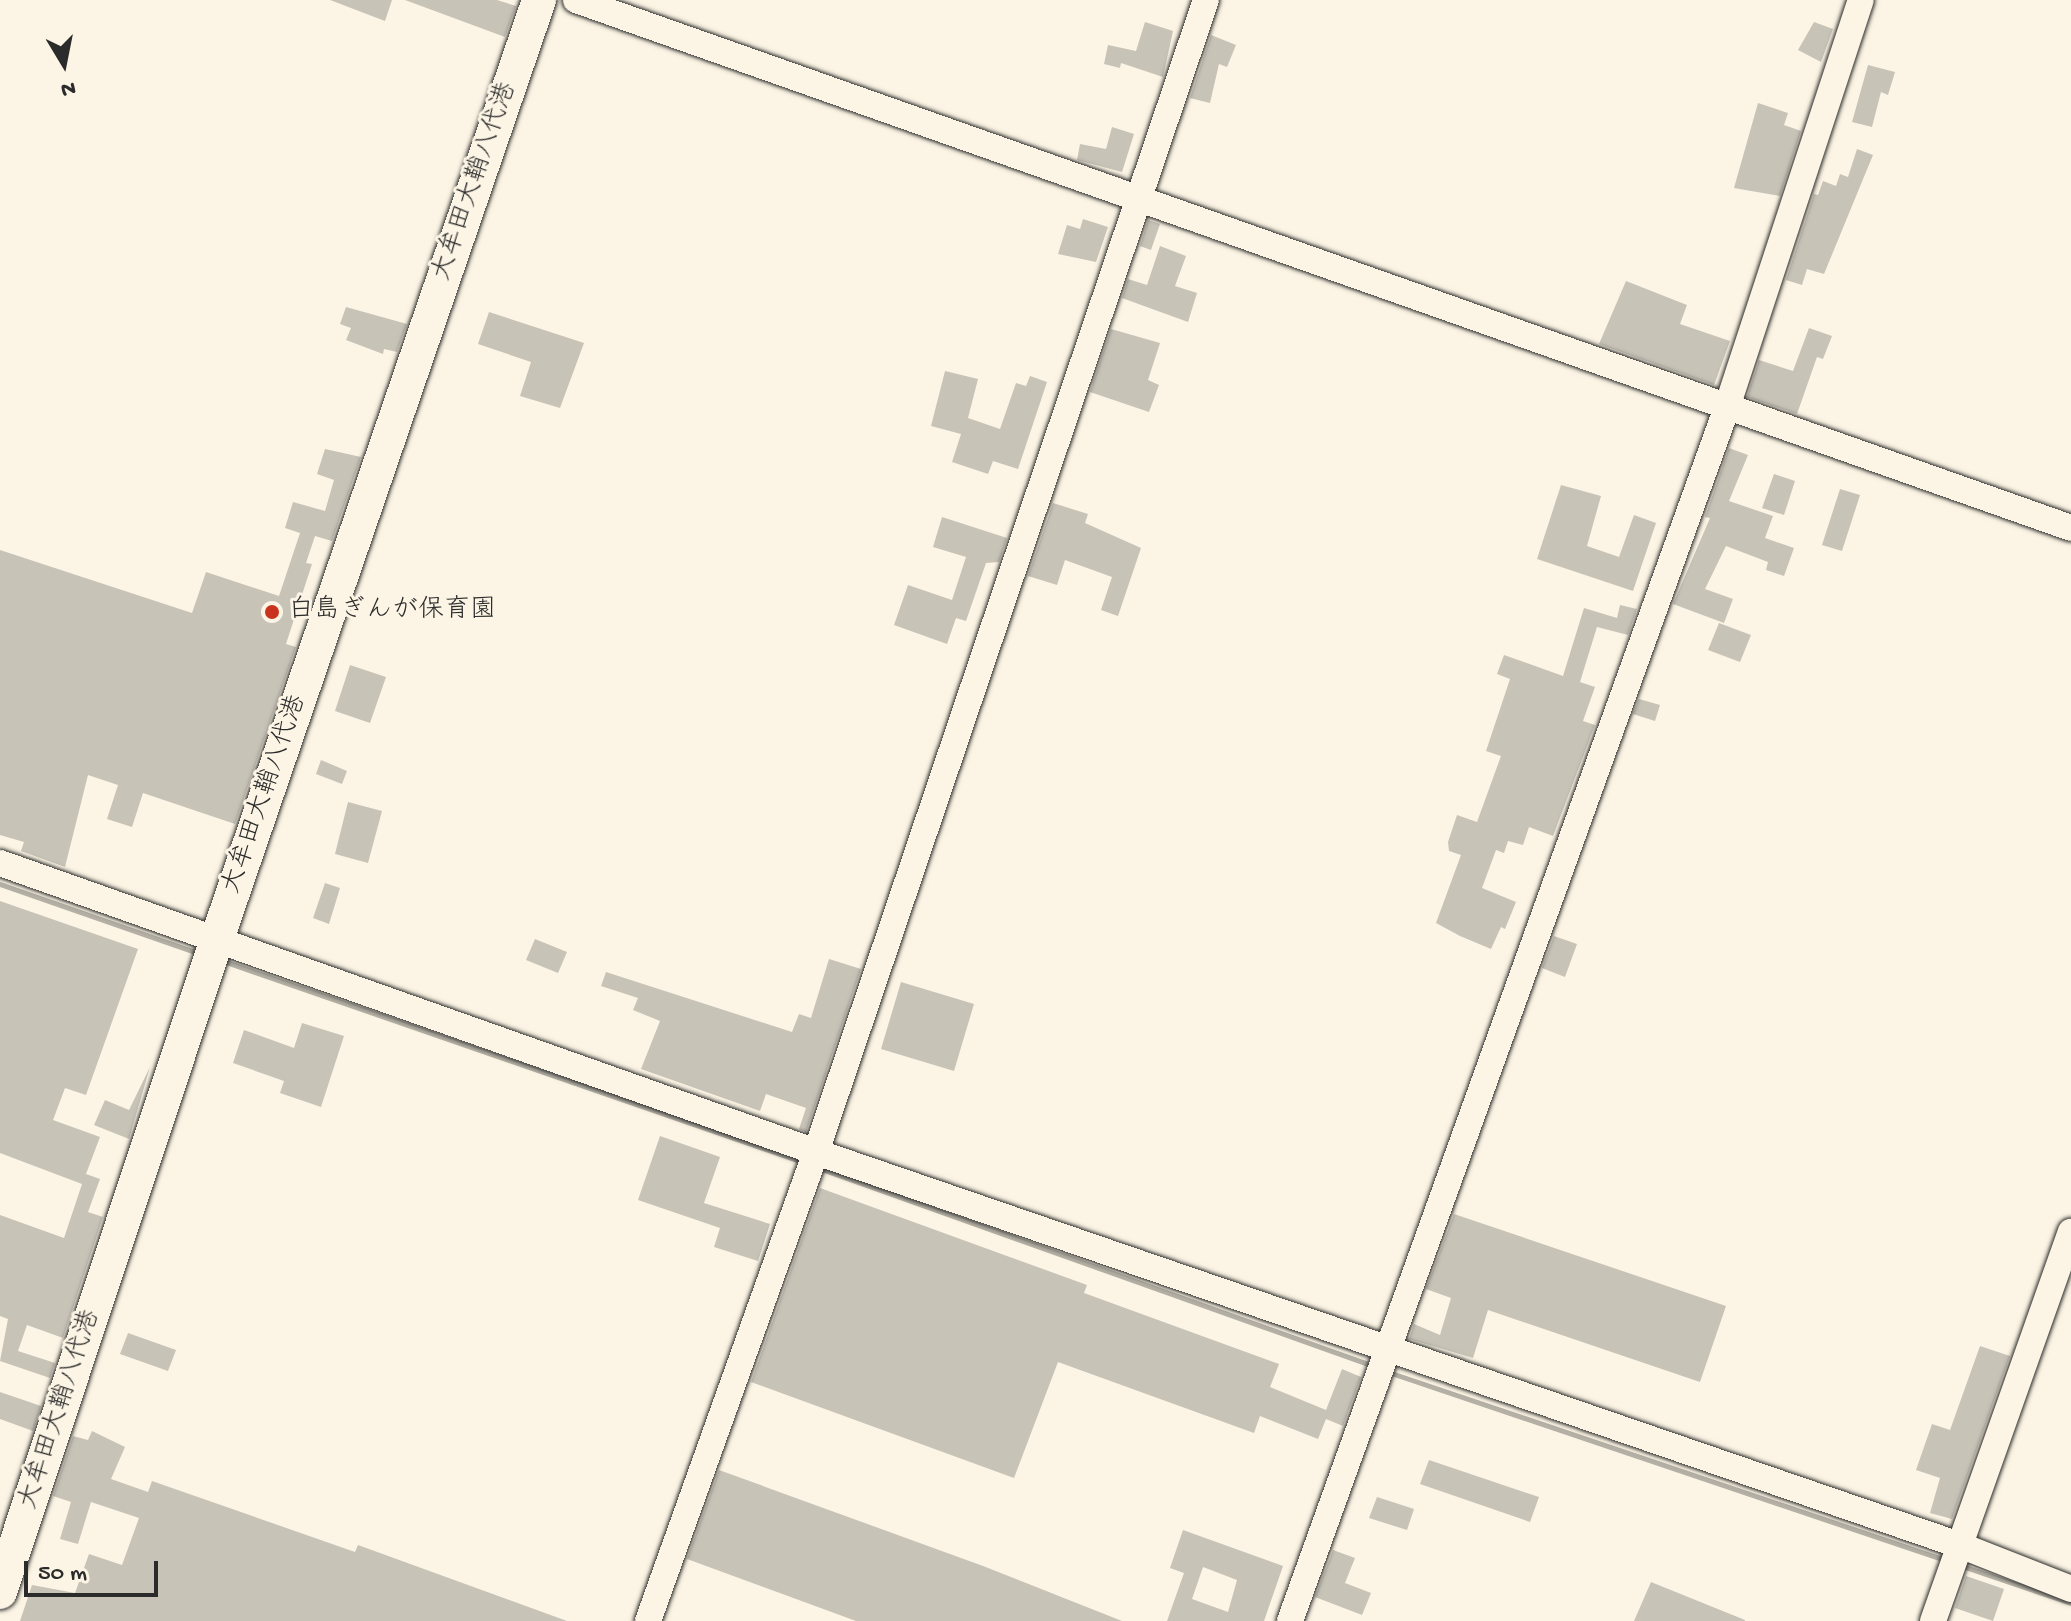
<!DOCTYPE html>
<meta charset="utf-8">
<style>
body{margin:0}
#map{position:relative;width:2071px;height:1621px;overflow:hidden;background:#fcf5e5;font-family:"Gochi Hand","Klee One",sans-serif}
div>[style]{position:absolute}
.stream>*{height:5px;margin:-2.5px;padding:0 2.5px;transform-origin:2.5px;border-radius:2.5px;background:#b4b0a5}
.building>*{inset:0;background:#c8c3b7}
.roads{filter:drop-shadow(0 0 2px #2b2b2b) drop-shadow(0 0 2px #2b2b2b)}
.minor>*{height:26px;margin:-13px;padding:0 13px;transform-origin:13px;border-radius:13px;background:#fcf5e5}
.major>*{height:34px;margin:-17px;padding:0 17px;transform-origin:17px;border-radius:17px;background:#fcf5e5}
.dots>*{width:22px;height:22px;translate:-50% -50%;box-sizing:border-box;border:4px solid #fcf5e5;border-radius:50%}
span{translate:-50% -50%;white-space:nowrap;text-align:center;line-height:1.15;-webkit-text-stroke:6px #fcf5e5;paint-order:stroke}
.street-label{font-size:26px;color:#2b2b2b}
.poi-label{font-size:26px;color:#2b2b2b}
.left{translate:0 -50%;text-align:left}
.north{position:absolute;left:24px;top:24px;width:80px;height:80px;-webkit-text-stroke:6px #fcf5e5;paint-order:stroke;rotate:170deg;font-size:22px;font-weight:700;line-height:32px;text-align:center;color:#2b2b2b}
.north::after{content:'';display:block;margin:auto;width:28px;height:36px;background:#2b2b2b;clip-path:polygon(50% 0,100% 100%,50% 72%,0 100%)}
.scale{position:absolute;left:24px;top:1561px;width:134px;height:36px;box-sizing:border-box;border:4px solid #2b2b2b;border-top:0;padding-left:10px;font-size:24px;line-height:28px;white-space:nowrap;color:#2b2b2b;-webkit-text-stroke:6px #fcf5e5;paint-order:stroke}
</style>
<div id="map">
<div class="stream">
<i style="left:0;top:884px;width:210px;rotate:19.2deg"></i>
<i style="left:223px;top:961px;width:611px;rotate:19.12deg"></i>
<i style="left:824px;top:1170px;width:578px;rotate:19.63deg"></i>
<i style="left:1394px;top:1374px;width:582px;rotate:18.65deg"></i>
<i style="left:1962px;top:1566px;width:115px;rotate:18.7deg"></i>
</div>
<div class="building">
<i style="clip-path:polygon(330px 0,392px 0,385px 21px)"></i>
<i style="clip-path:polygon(405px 0,497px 0,516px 6px,505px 37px)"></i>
<i style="clip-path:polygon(1145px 22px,1173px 31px,1163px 77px,1121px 63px,1120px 68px,1104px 64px,1108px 45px,1136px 51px)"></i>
<i style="clip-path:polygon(1814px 22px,1833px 29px,1821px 62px,1798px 50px)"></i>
<i style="clip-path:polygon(1211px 35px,1236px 45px,1227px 67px,1219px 64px,1210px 103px,1190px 98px)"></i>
<i style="clip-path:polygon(1868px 65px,1895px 72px,1888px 95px,1881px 92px,1872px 127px,1852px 122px)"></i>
<i style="clip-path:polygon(1758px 103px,1788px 113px,1784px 125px,1801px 131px,1780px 196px,1734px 188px)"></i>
<i style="clip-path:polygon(1112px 127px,1134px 134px,1122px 172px,1077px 160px,1080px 144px,1106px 149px)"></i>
<i style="clip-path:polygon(1857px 149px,1873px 155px,1824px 274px,1807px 269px,1802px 285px,1786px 280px,1814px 194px,1818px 195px,1823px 181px,1836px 186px,1840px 174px,1848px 177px)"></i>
<i style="clip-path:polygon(1083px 219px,1108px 227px,1096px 262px,1058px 254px,1067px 225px,1080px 229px)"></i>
<i style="clip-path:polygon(1148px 220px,1160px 224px,1151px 250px,1140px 246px)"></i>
<i style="clip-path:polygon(1160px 246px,1186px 256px,1175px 286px,1197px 293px,1188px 322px,1122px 298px,1128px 279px,1147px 285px)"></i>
<i style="clip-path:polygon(1626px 281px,1687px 305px,1680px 324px,1730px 341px,1714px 385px,1599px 344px)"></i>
<i style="clip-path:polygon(346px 307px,407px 324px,397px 352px,384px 349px,383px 354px,346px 340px,351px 328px,340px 324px)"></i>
<i style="clip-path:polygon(489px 312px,584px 343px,560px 408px,520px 396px,531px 362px,478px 344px)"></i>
<i style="clip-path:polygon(1809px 328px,1832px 336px,1823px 359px,1817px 357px,1797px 414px,1747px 397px,1759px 360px,1793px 371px)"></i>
<i style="clip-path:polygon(1111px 329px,1160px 343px,1148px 380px,1159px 385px,1149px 412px,1090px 392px)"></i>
<i style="clip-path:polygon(945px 371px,978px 379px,968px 418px,1000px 429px,1016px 383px,1026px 386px,1030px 376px,1047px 382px,1018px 469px,993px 461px,988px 474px,952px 462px,961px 434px,931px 426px)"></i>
<i style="clip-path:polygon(1729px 448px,1748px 455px,1729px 501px,1773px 516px,1765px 538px,1794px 548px,1784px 576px,1766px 570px,1768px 562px,1726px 546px,1705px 589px,1733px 599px,1724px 623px,1673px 604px,1710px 518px,1705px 517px)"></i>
<i style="clip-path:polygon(325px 449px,361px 457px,332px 541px,315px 536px,306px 563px,312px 564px,286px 644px,296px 647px,235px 824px,143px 793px,132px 827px,107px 819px,118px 785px,88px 775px,65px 867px,21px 851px,24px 842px,0 835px,0 550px,192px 613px,206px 572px,279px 596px,300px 533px,285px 528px,293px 502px,325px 511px,334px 480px,317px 474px)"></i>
<i style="clip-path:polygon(1774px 474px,1795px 481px,1784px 515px,1762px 508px)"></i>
<i style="clip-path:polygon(1561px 485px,1601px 496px,1587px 546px,1619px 557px,1634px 515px,1656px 523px,1633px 591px,1537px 559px)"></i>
<i style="clip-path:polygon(1840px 489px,1860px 495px,1842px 551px,1822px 545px)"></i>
<i style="clip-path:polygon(1053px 503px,1088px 514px,1085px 523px,1141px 548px,1118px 616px,1101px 610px,1112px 577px,1065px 560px,1057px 585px,1028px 576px)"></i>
<i style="clip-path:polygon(942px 517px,1007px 538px,999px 562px,986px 563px,966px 621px,956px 618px,947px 644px,894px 625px,908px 585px,952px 600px,966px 557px,933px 547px)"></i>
<i style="clip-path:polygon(1620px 605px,1637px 609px,1628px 635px,1597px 627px,1580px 682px,1595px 687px,1583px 721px,1595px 725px,1553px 836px,1529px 827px,1523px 845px,1508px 841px,1504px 853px,1496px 850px,1482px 888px,1516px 902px,1505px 929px,1501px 927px,1491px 949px,1460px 936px,1436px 923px,1461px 855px,1449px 851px,1448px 842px,1457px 815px,1477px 822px,1501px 756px,1486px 751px,1510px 679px,1497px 674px,1504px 655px,1563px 676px,1584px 608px,1617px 618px)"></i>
<i style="clip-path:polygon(1719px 623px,1751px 635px,1740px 662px,1708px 650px)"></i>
<i style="clip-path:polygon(350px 665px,386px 677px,370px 723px,335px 711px)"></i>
<i style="clip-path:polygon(1639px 699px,1660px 705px,1655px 721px,1633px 714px)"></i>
<i style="clip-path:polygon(321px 760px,347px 771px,342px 784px,316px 774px)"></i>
<i style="clip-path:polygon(348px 802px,382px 811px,368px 863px,335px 854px)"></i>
<i style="clip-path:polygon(325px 883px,340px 888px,329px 924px,313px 918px)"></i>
<i style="clip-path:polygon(0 901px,138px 949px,86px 1095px,65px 1088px,53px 1120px,100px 1137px,86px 1174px,100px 1179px,88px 1212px,103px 1217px,63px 1338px,27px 1325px,18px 1351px,55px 1363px,50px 1378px,0 1361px,8px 1319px,0 1316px,0 1215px,64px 1238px,82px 1184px,0 1153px)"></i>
<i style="clip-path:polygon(1554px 936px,1577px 944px,1565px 977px,1542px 968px)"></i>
<i style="clip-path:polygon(535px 939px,567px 952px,558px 973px,526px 960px)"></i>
<i style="clip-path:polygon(829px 959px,861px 969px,806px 1132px,799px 1129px,806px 1108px,766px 1094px,760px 1111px,641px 1069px,660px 1021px,633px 1010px,638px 998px,601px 986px,606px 972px,792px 1032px,799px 1014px,811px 1018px)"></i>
<i style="clip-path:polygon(901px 982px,974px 1004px,954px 1071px,881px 1049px)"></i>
<i style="clip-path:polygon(302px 1023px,344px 1036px,321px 1107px,280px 1093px,284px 1081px,233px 1063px,244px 1030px,294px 1048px)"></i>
<i style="clip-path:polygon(150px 1067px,129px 1139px,94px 1125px,105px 1100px,129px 1110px)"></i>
<i style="clip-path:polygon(660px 1136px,720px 1157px,704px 1203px,770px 1224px,758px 1261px,714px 1247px,720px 1228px,638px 1200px)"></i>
<i style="clip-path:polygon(820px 1188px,1087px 1285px,1084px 1293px,1279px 1364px,1270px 1387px,1326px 1410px,1342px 1369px,1361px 1377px,1343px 1426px,1326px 1419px,1318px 1439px,1260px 1416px,1254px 1433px,1058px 1362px,1014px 1478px,751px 1382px)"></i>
<i style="clip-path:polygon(1454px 1214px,1726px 1306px,1700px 1382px,1488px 1310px,1473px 1358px,1409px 1339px,1414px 1324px,1440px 1335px,1451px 1298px,1426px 1289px)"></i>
<i style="clip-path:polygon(128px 1333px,176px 1350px,168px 1371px,120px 1354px)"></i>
<i style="clip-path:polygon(1980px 1346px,2010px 1356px,1952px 1519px,1930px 1513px,1940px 1478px,1916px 1470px,1932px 1424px,1950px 1430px)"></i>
<i style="clip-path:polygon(0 1392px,41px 1406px,33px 1431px,0 1419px)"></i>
<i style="clip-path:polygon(92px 1431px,125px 1447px,111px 1479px,148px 1492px,152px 1481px,355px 1552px,358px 1545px,567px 1621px,20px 1621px,32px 1585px,75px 1593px,89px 1554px,122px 1565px,139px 1518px,91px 1502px,78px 1544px,60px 1539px,71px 1502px,53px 1496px,73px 1436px,88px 1440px)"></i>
<i style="clip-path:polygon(1429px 1460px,1539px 1497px,1530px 1522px,1420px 1484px)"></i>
<i style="clip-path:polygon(719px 1470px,983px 1566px,1122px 1621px,856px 1621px,687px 1559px)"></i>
<i style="clip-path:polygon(1377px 1497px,1414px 1509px,1407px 1530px,1369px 1518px)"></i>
<i style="clip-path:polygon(evenodd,1183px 1530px,1283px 1566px,1264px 1621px,1167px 1621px,1184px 1573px,1170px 1568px,1183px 1530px,1203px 1567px,1237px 1580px,1228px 1612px,1192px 1599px,1203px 1567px)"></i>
<i style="clip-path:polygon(1333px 1550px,1355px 1558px,1345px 1583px,1371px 1593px,1362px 1615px,1315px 1597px)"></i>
<i style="clip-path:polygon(1966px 1576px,2004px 1589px,1993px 1621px,1955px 1608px)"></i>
<i style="clip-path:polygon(1651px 1582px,1745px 1620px,1745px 1621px,1634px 1621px)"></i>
</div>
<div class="roads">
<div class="minor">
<i style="left:576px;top:0;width:1585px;rotate:19.45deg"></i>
<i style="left:0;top:863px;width:866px;rotate:19.5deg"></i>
<i style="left:816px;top:1152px;width:1212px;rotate:18.97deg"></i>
<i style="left:1962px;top:1546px;width:117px;rotate:21.5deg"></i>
<i style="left:648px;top:1621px;width:498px;rotate:-70.3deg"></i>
<i style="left:816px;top:1152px;width:1216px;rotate:-71.3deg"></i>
<i style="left:1290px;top:1621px;width:1290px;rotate:-70.2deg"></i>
<i style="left:1727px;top:407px;width:428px;rotate:-71.8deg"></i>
<i style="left:1933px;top:1621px;width:413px;rotate:-70.5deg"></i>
</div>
<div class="major">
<i style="left:0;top:1592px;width:688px;rotate:-71.62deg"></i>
<i style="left:217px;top:939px;width:993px;rotate:-71.07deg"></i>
</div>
</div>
<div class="dots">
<i style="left:272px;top:612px;background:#c8321e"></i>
</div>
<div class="street-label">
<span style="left:476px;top:182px;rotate:-71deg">大牟田大鞘八代港</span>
<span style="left:266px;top:795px;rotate:-71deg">大牟田大鞘八代港</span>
<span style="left:61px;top:1410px;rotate:-72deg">大牟田大鞘八代港</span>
</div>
<div class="poi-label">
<span class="left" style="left:288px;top:612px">白島ぎんが保育園</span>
</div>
<div class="north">N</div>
<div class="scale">50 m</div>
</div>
